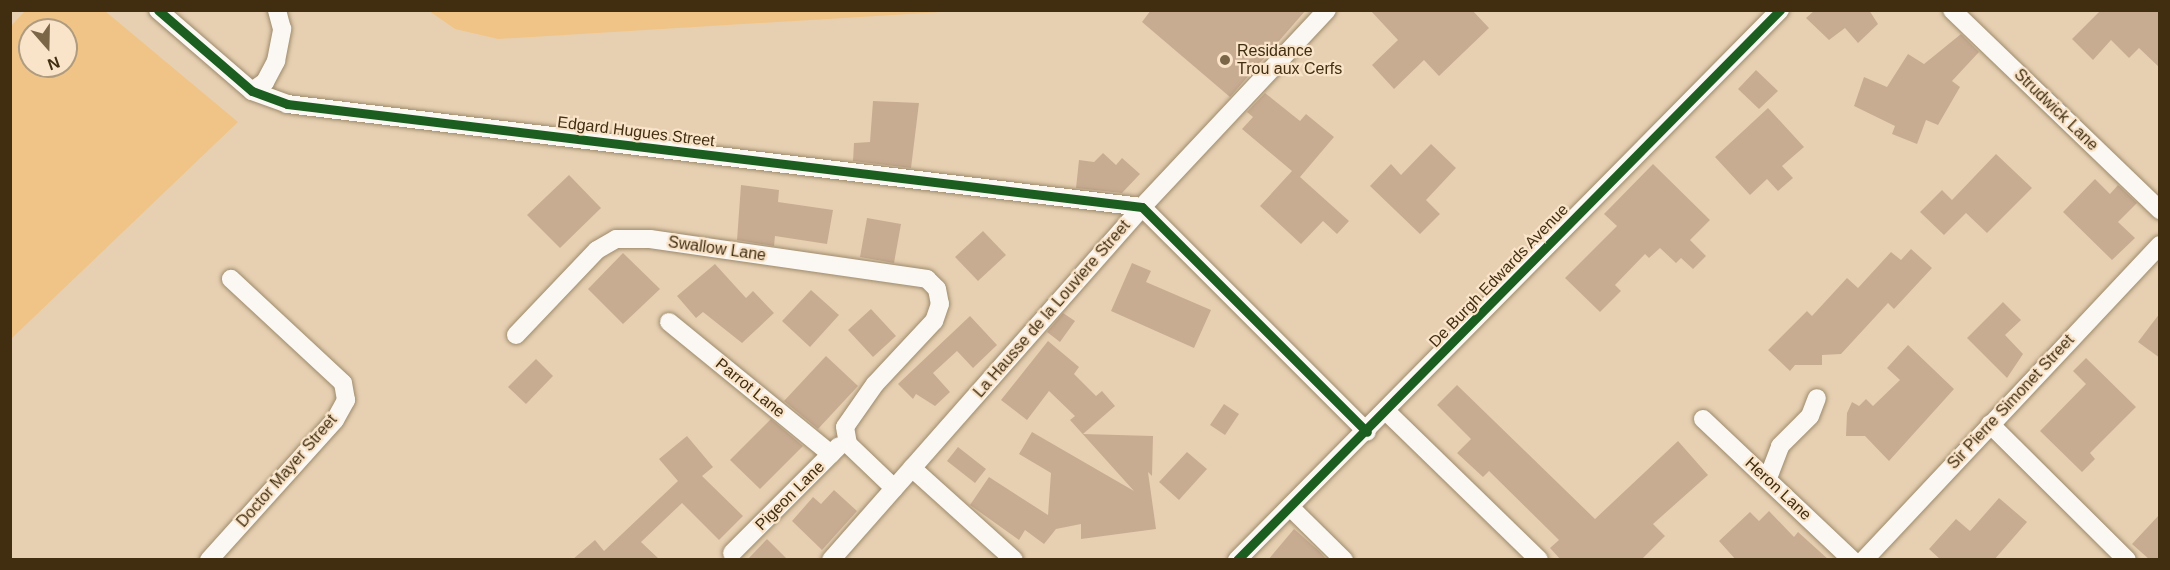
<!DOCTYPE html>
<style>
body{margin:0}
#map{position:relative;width:2170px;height:570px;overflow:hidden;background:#e7d0b2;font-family:Helvetica,sans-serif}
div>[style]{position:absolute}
.green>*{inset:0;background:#f0c487}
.building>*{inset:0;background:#c8ac92}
.roads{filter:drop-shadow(0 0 2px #9d8a6c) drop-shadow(0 0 2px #9d8a6c)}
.street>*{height:18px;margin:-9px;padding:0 9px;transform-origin:9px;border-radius:9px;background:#fbf8f3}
.cycleway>*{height:9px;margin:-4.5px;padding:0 4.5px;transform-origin:4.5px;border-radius:4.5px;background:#1b5e20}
.dots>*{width:16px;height:16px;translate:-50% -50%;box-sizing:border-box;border:3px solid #f9e4ca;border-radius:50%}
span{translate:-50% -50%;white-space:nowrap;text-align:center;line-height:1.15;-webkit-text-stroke:4.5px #f9e4ca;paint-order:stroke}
.poi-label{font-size:16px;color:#412d0f}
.left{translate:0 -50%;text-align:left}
.street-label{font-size:16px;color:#412d0f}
.frame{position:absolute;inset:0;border:12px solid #412d0f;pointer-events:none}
.north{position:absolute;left:18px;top:18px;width:60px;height:60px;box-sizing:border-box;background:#f9e4ca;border:2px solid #af9b7f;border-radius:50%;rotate:160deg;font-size:16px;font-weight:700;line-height:24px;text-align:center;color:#412d0f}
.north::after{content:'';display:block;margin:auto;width:21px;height:27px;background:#7b6648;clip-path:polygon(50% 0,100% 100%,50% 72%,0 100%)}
</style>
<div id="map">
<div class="green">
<i style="clip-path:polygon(evenodd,25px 11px,105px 11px,238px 122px,11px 339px,10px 27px,25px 11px,30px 30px,66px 30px,66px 66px,30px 66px,30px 30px)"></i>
<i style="clip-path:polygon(429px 11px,959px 11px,498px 39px,455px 29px)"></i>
</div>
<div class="building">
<i style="clip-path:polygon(1151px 10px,1306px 10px,1230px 97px,1142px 22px)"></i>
<i style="clip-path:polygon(1370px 10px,1472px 10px,1489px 28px,1439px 76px,1424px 60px,1394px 89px,1372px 65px,1398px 40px)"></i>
<i style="clip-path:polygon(1815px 10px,1869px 10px,1878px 24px,1858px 43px,1845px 28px,1829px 40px,1806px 18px)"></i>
<i style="clip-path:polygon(2101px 10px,2160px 10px,2160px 68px,2139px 48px,2129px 58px,2111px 40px,2093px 60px,2072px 39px)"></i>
<i style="clip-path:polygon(1961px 34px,1979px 52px,1952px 81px,1960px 87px,1938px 125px,1926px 120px,1917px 144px,1892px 134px,1895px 126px,1854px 106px,1864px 77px,1887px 87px,1908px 54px,1924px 64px)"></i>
<i style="clip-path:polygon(1756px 70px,1778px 91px,1759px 109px,1738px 89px)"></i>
<i style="clip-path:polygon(1265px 93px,1300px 121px,1306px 114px,1334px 137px,1300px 177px,1349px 221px,1337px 234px,1323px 221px,1301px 244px,1260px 206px,1292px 171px,1242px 129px,1253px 117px,1247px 112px)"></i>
<i style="clip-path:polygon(873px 101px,919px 103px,911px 168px,853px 161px,854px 143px,870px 142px)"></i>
<i style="clip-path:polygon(1768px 108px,1804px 147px,1782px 166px,1793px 178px,1778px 191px,1767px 179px,1750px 195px,1715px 157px)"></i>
<i style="clip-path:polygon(1431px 144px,1456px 168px,1426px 200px,1440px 214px,1420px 234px,1370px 186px,1391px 164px,1401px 175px)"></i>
<i style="clip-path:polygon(1103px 153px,1116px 165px,1122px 158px,1140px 174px,1122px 193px,1076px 188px,1079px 160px,1094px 162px)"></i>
<i style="clip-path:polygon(1996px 154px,2032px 188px,1987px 233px,1966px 213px,1944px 235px,1920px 212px,1942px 190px,1952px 200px)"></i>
<i style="clip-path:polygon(1653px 164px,1710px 220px,1690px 240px,1706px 256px,1693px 269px,1681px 258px,1676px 263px,1660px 248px,1649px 258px,1645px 254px,1615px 285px,1621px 291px,1600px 312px,1565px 278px,1617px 226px,1604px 214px)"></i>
<i style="clip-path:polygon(569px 175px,601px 208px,560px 248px,527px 215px)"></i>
<i style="clip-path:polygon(2095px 179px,2110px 194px,2118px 185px,2137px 203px,2118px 222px,2135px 238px,2112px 260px,2063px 212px)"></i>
<i style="clip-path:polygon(741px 185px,779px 190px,778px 202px,833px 210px,827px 244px,775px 236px,774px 246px,737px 240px)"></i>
<i style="clip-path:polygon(867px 218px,901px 224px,894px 263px,860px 257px)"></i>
<i style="clip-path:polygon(983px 231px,1006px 255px,978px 281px,955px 257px)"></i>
<i style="clip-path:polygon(1911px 249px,1932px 268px,1894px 309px,1888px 303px,1841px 354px,1822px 355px,1822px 365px,1795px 365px,1790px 371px,1768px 350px,1807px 311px,1812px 316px,1847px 278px,1858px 288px,1891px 252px,1901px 260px)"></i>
<i style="clip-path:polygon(623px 253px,660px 289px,623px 324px,588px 289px)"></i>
<i style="clip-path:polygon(1132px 263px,1151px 271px,1146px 282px,1211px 310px,1194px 348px,1111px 311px)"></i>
<i style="clip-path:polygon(715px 264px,746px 298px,753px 291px,774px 313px,742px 343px,703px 312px,696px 318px,677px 296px)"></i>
<i style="clip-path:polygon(811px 290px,839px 315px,810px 347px,782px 321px)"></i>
<i style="clip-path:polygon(2003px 302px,2021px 320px,2005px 335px,2023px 354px,2007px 378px,1967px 338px)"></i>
<i style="clip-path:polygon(871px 309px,896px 336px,873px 357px,848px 330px)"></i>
<i style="clip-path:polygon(1063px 313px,1075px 321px,1060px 342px,1047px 332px)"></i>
<i style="clip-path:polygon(2160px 313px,2160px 358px,2138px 342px)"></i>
<i style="clip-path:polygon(970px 316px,997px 345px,973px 368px,957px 351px,933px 373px,950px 392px,935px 406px,916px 394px,913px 399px,898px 384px)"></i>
<i style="clip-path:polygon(1048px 341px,1079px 367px,1074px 374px,1096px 396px,1102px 391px,1115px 406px,1083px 434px,1153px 436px,1152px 476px,1148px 472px,1156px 529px,1081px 539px,1081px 524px,1056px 529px,1044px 544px,1025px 530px,1019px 540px,970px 505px,989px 477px,1048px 515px,1051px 473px,1019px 454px,1032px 432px,1134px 491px,1070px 420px,1075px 416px,1049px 391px,1027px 420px,1001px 400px)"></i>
<i style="clip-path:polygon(1908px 345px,1954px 389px,1889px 461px,1865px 436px,1846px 436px,1847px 413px,1852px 402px,1859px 406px,1866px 399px,1873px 406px,1900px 380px,1887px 368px)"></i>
<i style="clip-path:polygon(826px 356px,858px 386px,818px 429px,784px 401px)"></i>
<i style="clip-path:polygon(2086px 358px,2136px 407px,2090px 453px,2095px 459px,2082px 472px,2040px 431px,2086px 384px,2073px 371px)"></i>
<i style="clip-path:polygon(536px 359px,553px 376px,526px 404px,508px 387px)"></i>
<i style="clip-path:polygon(1457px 385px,1595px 519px,1678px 441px,1708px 475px,1653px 524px,1665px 536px,1641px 560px,1561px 560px,1550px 548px,1559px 540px,1489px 471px,1483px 477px,1457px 453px,1471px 439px,1437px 405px)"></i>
<i style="clip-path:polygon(1224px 404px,1239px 414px,1225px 435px,1210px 425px)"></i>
<i style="clip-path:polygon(771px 419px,803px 446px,760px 489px,730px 460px)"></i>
<i style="clip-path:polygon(687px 436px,713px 467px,702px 476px,743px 516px,719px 540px,682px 503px,641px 542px,660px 560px,572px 560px,595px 540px,604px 551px,678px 481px,659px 459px)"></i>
<i style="clip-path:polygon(958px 447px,986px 469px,975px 483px,947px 461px)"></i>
<i style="clip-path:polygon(1187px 452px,1207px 469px,1179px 500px,1159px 482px)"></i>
<i style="clip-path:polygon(834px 490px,857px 511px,822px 550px,792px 521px,813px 497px,821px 504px)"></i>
<i style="clip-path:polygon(1999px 498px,2027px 522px,1994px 560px,1941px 560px,1929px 549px,1956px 519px,1970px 531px)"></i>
<i style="clip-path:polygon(1769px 511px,1794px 537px,1798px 532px,1829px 560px,1736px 560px,1719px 541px,1750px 512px,1759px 521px)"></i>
<i style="clip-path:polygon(2160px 514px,2160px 560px,2150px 560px,2132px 544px)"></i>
<i style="clip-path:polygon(1294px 529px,1319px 551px,1327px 560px,1268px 560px)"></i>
<i style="clip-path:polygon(767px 539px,788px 560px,747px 560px)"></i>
</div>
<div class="roads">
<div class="street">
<i style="left:158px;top:10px;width:124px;rotate:40.8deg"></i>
<i style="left:252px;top:91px;width:37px;rotate:20deg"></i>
<i style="left:287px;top:104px;width:861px;rotate:6.87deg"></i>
<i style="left:1142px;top:207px;width:318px;rotate:45deg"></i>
<i style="left:1952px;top:10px;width:289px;rotate:43.9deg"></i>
<i style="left:252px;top:91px;width:16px;rotate:-35deg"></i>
<i style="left:265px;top:82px;width:24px;rotate:-62deg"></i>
<i style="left:276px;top:61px;width:33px;rotate:-79deg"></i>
<i style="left:282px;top:29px;width:20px;rotate:-105deg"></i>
<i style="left:669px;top:322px;width:209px;rotate:39.2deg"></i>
<i style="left:516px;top:335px;width:117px;rotate:-46.4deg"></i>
<i style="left:597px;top:250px;width:22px;rotate:-30deg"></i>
<i style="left:616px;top:239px;width:34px"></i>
<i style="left:650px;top:239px;width:280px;rotate:8.2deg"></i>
<i style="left:927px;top:279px;width:14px;rotate:45deg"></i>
<i style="left:937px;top:289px;width:15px;rotate:79deg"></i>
<i style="left:940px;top:304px;width:18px;rotate:109deg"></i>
<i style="left:934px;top:321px;width:86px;rotate:133.1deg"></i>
<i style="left:875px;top:384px;width:52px;rotate:124.9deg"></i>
<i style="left:845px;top:427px;width:17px;rotate:80deg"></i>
<i style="left:848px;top:444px;width:64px;rotate:43.7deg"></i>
<i style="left:1387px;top:412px;width:212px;rotate:44.2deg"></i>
<i style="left:1703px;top:419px;width:205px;rotate:43.4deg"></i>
<i style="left:1990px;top:424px;width:193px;rotate:44.8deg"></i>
<i style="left:912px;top:468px;width:137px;rotate:42deg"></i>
<i style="left:1768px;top:478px;width:34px;rotate:-69deg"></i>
<i style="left:1780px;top:446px;width:42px;rotate:-45deg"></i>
<i style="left:1810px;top:416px;width:19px;rotate:-69deg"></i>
<i style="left:1290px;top:507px;width:76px;rotate:44.5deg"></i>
<i style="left:732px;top:553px;width:151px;rotate:-45deg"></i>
<i style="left:209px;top:560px;width:188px;rotate:-48deg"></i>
<i style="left:335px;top:420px;width:23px;rotate:-61deg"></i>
<i style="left:346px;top:400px;width:17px;rotate:-100deg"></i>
<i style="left:343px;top:383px;width:153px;rotate:-137.1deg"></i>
<i style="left:831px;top:560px;width:470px;rotate:-48.6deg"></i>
<i style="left:1142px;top:207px;width:270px;rotate:-46.8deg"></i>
<i style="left:1237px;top:560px;width:773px;rotate:-45.37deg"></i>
<i style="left:1864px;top:560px;width:432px;rotate:-46.8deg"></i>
</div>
</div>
<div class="cycleway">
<i style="left:158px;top:10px;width:124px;rotate:40.8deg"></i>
<i style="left:252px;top:91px;width:37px;rotate:20deg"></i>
<i style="left:287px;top:104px;width:861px;rotate:6.87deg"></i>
<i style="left:1142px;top:207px;width:318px;rotate:45deg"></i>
<i style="left:1237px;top:560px;width:773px;rotate:-45.37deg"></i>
</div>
<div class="dots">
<i style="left:1225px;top:60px;background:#7b6648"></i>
</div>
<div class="poi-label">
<span class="left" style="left:1237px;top:60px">Residance<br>Trou aux Cerfs</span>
</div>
<div class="street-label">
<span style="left:2056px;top:110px;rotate:44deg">Strudwick Lane</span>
<span style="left:636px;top:132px;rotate:7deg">Edgard Hugues Street</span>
<span style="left:717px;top:249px;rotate:8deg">Swallow Lane</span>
<span style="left:1499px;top:276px;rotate:-46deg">De Burgh Edwards Avenue</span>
<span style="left:1052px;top:309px;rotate:-49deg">La Hausse de la Louviere Street</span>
<span style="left:750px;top:388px;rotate:39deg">Parrot Lane</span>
<span style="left:2011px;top:402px;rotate:-47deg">Sir Pierre Simonet Street</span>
<span style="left:287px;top:471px;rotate:-49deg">Doctor Mayer Street</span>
<span style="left:1778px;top:489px;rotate:43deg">Heron Lane</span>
<span style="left:790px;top:496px;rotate:-45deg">Pigeon Lane</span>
</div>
<div class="frame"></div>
<div class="north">N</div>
</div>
